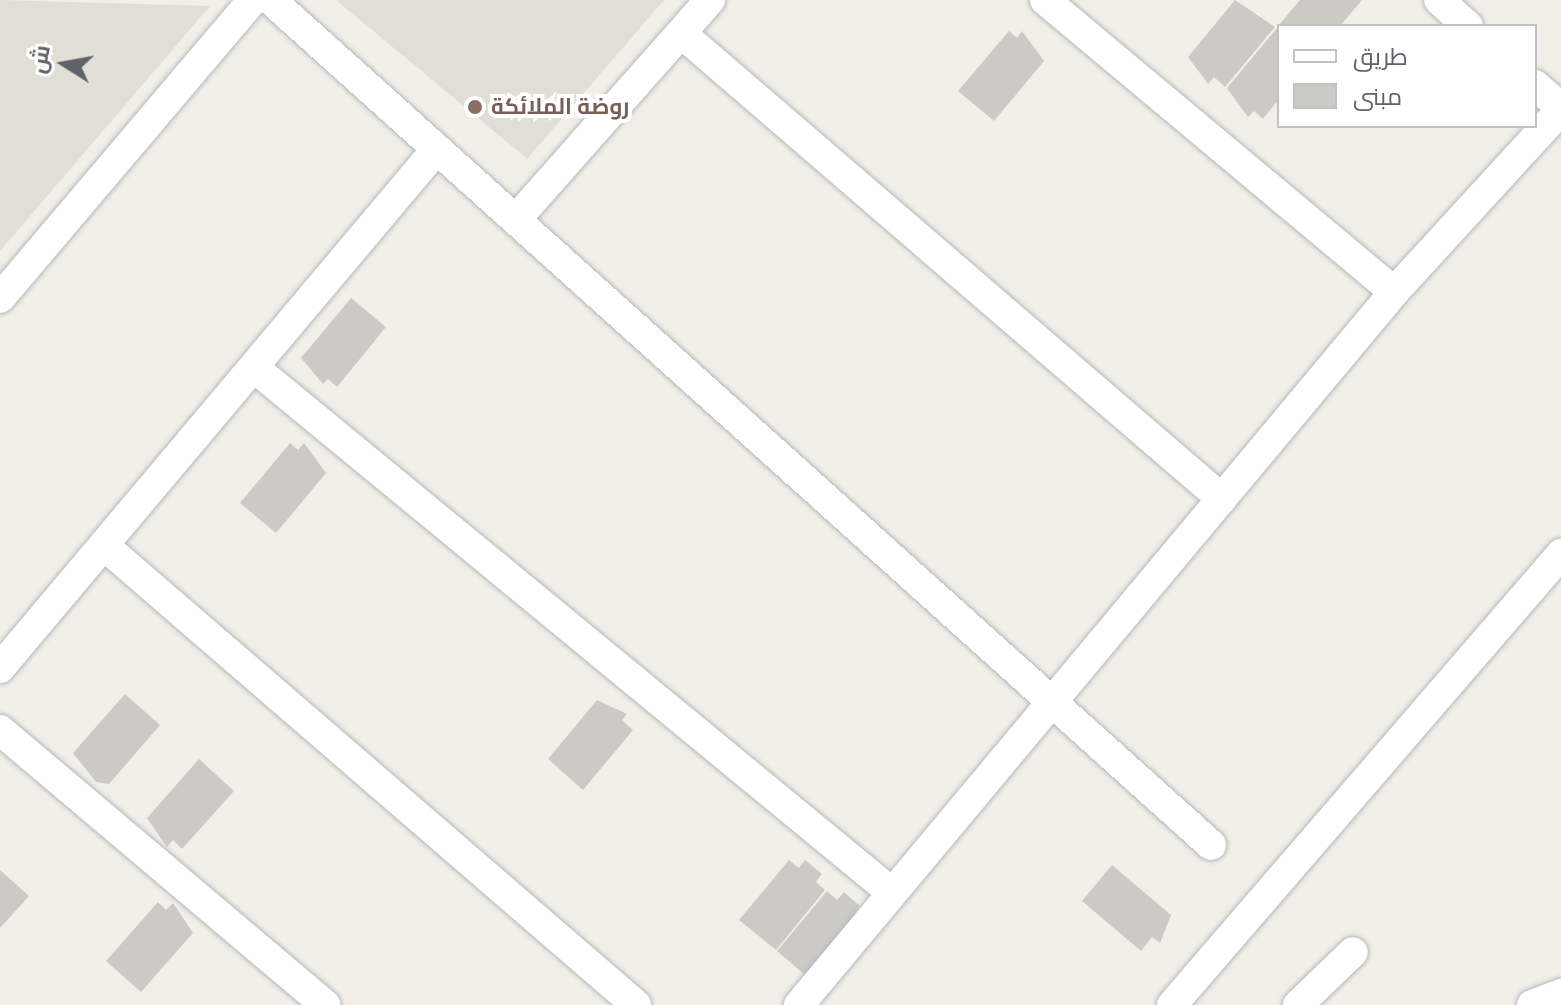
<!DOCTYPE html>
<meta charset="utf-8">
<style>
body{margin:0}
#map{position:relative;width:1561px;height:1005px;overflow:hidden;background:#f1efe8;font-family:Figtree,Cairo,sans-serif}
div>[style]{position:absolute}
.education>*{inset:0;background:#e1ded6}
.building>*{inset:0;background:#cccac5}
.roads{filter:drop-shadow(0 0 2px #b5b8bc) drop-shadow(0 0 2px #b5b8bc)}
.minor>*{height:30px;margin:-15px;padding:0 15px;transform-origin:15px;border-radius:15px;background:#fff}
.dots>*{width:22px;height:22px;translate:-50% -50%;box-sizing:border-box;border:4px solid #fff;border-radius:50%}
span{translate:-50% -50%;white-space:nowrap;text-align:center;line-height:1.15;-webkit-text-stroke:8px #fff;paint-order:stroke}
.education-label{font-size:22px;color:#785e54;font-weight:700}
.left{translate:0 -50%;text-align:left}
.legend{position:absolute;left:1277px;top:24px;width:260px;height:104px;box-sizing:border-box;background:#fff;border:2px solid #bfc1c3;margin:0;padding:10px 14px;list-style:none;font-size:24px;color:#5f6368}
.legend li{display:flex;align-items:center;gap:16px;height:40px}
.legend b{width:40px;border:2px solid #bfc1c3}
.north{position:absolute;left:24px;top:24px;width:80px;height:80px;-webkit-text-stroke:6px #fff;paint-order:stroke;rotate:281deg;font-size:22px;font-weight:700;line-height:32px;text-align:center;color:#5f6368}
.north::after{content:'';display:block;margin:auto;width:28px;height:36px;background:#5f6368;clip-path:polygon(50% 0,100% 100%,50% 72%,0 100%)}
</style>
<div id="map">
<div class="education">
<i style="clip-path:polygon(0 0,210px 6px,0 251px)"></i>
<i style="clip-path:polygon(336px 0,664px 0,527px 159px)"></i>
</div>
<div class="building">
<i style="clip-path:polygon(1235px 0,1275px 27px,1225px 87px,1214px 77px,1208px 84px,1188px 57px)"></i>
<i style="clip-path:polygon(1300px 0,1362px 0,1340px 26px,1278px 26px)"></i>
<i style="clip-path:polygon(1277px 28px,1279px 99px,1263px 119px,1254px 111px,1248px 117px,1227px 88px)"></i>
<i style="clip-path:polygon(1009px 31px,1017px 38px,1022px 31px,1044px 61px,994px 121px,958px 91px)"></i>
<i style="clip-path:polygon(351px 298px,386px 327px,337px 387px,328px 379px,323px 384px,301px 358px)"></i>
<i style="clip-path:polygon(290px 443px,298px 450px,304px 443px,326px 473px,276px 533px,240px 503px)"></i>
<i style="clip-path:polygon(125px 694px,160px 725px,109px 784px,96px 782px,73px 753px)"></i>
<i style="clip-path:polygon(597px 700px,627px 714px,622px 720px,633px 730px,583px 790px,548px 759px)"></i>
<i style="clip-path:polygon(199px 759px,234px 791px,182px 849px,173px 840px,167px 847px,147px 818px)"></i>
<i style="clip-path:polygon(789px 860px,799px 868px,805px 860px,822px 874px,816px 882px,825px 890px,776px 950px,739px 920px)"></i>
<i style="clip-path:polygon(1112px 865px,1171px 915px,1160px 943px,1152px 937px,1141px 951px,1082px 901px)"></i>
<i style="clip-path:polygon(0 870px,29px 896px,0 928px)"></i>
<i style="clip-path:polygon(827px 891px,837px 900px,844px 892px,860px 906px,854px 914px,863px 921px,812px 981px,777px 951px)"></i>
<i style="clip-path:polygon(158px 902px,166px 910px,173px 903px,193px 933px,141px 992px,106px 961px)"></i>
</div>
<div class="roads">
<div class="minor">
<i style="left:271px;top:0;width:1264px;rotate:41.95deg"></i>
<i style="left:1045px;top:0;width:455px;rotate:39.9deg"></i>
<i style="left:1439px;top:0;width:39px;rotate:42deg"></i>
<i style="left:681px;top:33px;width:714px;rotate:40.74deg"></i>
<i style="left:1535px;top:85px;width:35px;rotate:41deg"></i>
<i style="left:518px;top:217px;width:290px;rotate:-48.5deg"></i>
<i style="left:0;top:298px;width:391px;rotate:-49.7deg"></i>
<i style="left:257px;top:370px;width:820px;rotate:39.46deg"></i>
<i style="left:107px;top:548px;width:699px;rotate:40.82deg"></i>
<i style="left:0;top:668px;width:676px;rotate:-49.92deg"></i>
<i style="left:0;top:730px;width:426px;rotate:40.2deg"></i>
<i style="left:799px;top:1005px;width:929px;rotate:-50.15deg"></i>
<i style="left:1394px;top:292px;width:247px;rotate:-47.5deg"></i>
<i style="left:1172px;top:1005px;width:596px;rotate:-49.22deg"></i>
<i style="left:1298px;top:1005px;width:76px;rotate:-43.9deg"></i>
<i style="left:1532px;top:1005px;width:31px;rotate:-21deg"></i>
</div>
</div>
<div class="dots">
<i style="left:475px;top:107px;background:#8d6e63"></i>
</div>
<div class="education-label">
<span class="left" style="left:491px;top:107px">روضة الملائكة</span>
</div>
<ul class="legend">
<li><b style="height:10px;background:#fff"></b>طريق</li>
<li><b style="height:22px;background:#cccac5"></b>مبنى</li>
</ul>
<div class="north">ش</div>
</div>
